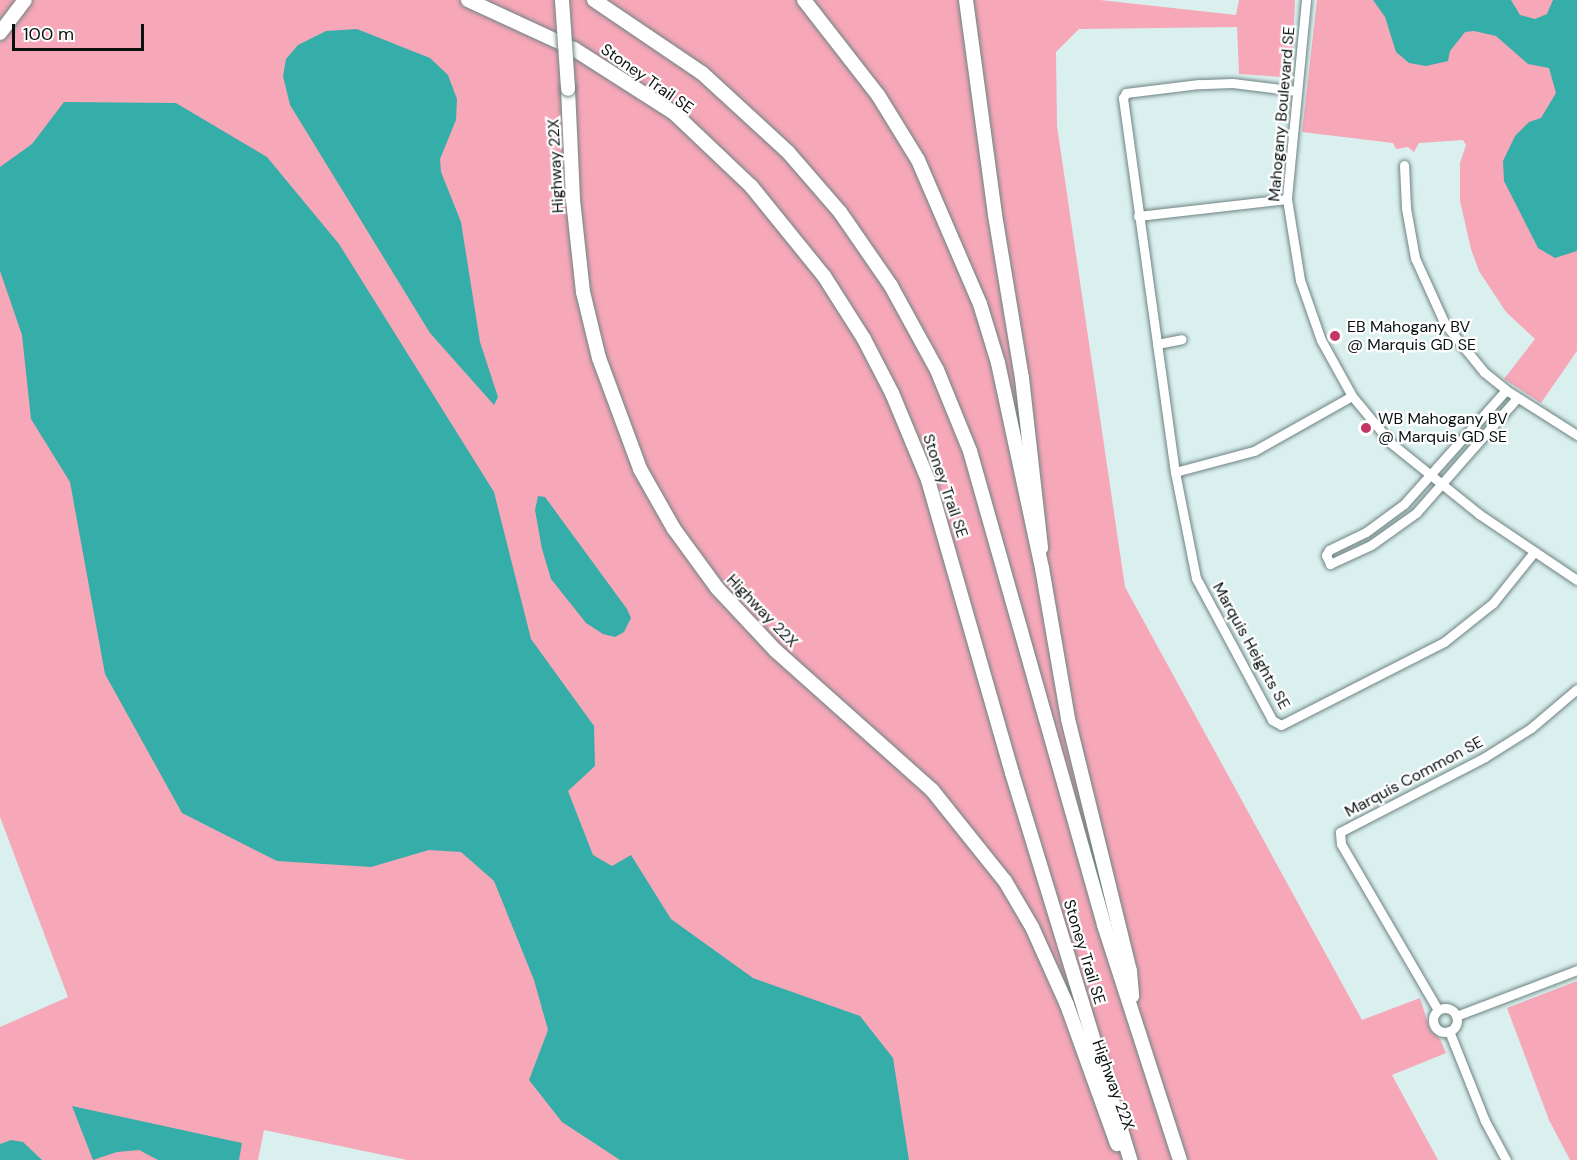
<!DOCTYPE html>
<style>
body{margin:0}
#map{position:relative;width:1577px;height:1160px;overflow:hidden;background:#daf0ef;font-family:"DM Sans",sans-serif}
div>[style]{position:absolute}
.green>*{inset:0;background:#f6a7b8}
.water>*{inset:0;background:#35aeaa}
.roads{filter:drop-shadow(0 0 2px #6e8382) drop-shadow(0 0 2px #6e8382)}
.minor>*{height:9px;margin:-4.5px;padding:0 4.5px;transform-origin:4.5px;border-radius:4.5px;background:#fff}
.minor>.ring{margin:-4.5px;padding:0;box-sizing:content-box;background:none;border:9px solid #fff;border-radius:50%}
.highway>*{height:14px;margin:-7px;padding:0 7px;transform-origin:7px;border-radius:7px;background:#fff}
.bridges{filter:drop-shadow(0 0 2px #6e8382) drop-shadow(0 0 2px #6e8382)}
.highway-bridge>*{height:14px;margin:-7px;padding:0 7px;transform-origin:7px;border-radius:7px;background:#fff}
.dots>*{width:16px;height:16px;translate:-50% -50%;box-sizing:border-box;border:3px solid #fff;border-radius:50%}
span{translate:-50% -50%;white-space:nowrap;text-align:center;line-height:1.15;-webkit-text-stroke:4.5px #fff;paint-order:stroke}
.street-label{font-size:16px;color:#0a1211}
.poi-label{font-size:16px;color:#0a1211}
.left{translate:0 -50%;text-align:left}
.scale{position:absolute;left:12px;top:24px;width:132px;height:27px;box-sizing:border-box;border:3px solid #0a1211;border-top:0;padding-left:8px;font-size:18px;line-height:21px;white-space:nowrap;color:#0a1211;-webkit-text-stroke:4px #fff;paint-order:stroke}
</style>
<div id="map">
<div class="green">
<i style="clip-path:polygon(0 0,1100px 0,1236px 15px,1239px 0,1295px 0,1293px 45px,1288px 72px,1282px 77px,1239px 74px,1237px 27px,1079px 29px,1056px 52px,1057px 126px,1125px 587px,1362px 1020px,1420px 998px,1430px 1030px,1440px 1039px,1446px 1053px,1392px 1075px,1438px 1160px,407px 1160px,264px 1130px,258px 1160px,0 1160px,0 1027px,68px 997px,0 817px)"></i>
<i style="clip-path:polygon(1317px 0,1577px 0,1577px 351px,1541px 403px,1504px 379px,1535px 339px,1506px 312px,1479px 271px,1471px 249px,1460px 201px,1460px 163px,1466px 145px,1463px 140px,1419px 143px,1414px 152px,1408px 147px,1396px 149px,1393px 143px,1302px 132px)"></i>
<i style="clip-path:polygon(1577px 981px,1577px 1160px,1570px 1160px,1549px 1120px,1507px 1008px)"></i>
</div>
<div class="water">
<i style="clip-path:polygon(1373px 0,1511px 0,1520px 15px,1535px 19px,1547px 14px,1553px 0,1577px 0,1577px 251px,1555px 258px,1538px 248px,1504px 181px,1503px 161px,1515px 136px,1529px 122px,1541px 118px,1556px 93px,1549px 68px,1528px 64px,1496px 36px,1474px 31px,1465px 32px,1450px 51px,1448px 61px,1426px 66px,1409px 63px,1396px 52px,1385px 17px)"></i>
<i style="clip-path:polygon(357px 29px,430px 58px,448px 75px,457px 99px,456px 120px,440px 159px,441px 172px,461px 222px,480px 342px,498px 397px,494px 405px,430px 333px,290px 105px,283px 76px,286px 59px,298px 45px,326px 31px)"></i>
<i style="clip-path:polygon(64px 102px,176px 103px,267px 157px,339px 244px,494px 492px,531px 639px,594px 726px,595px 766px,568px 791px,593px 855px,612px 866px,631px 855px,671px 919px,753px 978px,860px 1016px,893px 1058px,909px 1160px,620px 1160px,562px 1122px,529px 1080px,548px 1030px,534px 980px,494px 881px,461px 852px,429px 850px,371px 867px,277px 861px,182px 813px,105px 674px,70px 482px,31px 419px,22px 335px,0 271px,0 167px,32px 144px)"></i>
<i style="clip-path:polygon(538px 496px,545px 497px,627px 609px,631px 618px,624px 632px,615px 637px,603px 634px,586px 623px,551px 579px,542px 549px,535px 510px)"></i>
<i style="clip-path:polygon(72px 1106px,242px 1143px,239px 1160px,158px 1160px,139px 1150px,117px 1152px,93px 1160px)"></i>
<i style="clip-path:polygon(11px 1140px,23px 1142px,42px 1160px,0 1160px,0 1144px)"></i>
</div>
<div class="roads">
<div class="minor">
<i style="left:1306px;top:0;width:200px;rotate:95.5deg"></i>
<i style="left:1287px;top:199px;width:82px;rotate:80.9deg"></i>
<i style="left:1300px;top:280px;width:64px;rotate:70.7deg"></i>
<i style="left:1321px;top:340px;width:64px;rotate:61deg"></i>
<i style="left:1352px;top:396px;width:61px;rotate:50.3deg"></i>
<i style="left:1391px;top:443px;width:113px;rotate:38.9deg"></i>
<i style="left:1479px;top:514px;width:118px;rotate:34deg"></i>
<i style="left:1297px;top:91px;width:65px;rotate:-173deg"></i>
<i style="left:1232px;top:83px;width:33px;rotate:178deg"></i>
<i style="left:1199px;top:84px;width:74px;rotate:173deg"></i>
<i style="left:1126px;top:93px;width:6px;rotate:121deg"></i>
<i style="left:1123px;top:98px;width:378px;rotate:82.1deg"></i>
<i style="left:1175px;top:472px;width:108px;rotate:78.8deg"></i>
<i style="left:1196px;top:578px;width:161px;rotate:61.8deg"></i>
<i style="left:1272px;top:720px;width:10px;rotate:29deg"></i>
<i style="left:1281px;top:725px;width:183px;rotate:-27deg"></i>
<i style="left:1444px;top:642px;width:63px;rotate:-38.5deg"></i>
<i style="left:1493px;top:603px;width:65px;rotate:-51.2deg"></i>
<i style="left:1404px;top:165px;width:43px;rotate:87.3deg"></i>
<i style="left:1406px;top:208px;width:51px;rotate:79.8deg"></i>
<i style="left:1415px;top:258px;width:72px;rotate:65.6deg"></i>
<i style="left:1445px;top:324px;width:62px;rotate:50.9deg"></i>
<i style="left:1484px;top:372px;width:28px;rotate:39deg"></i>
<i style="left:1506px;top:390px;width:84px;rotate:32.4deg"></i>
<i style="left:1138px;top:216px;width:150px;rotate:-6.5deg"></i>
<i style="left:1157px;top:344px;width:25px;rotate:-11deg"></i>
<i style="left:1506px;top:390px;width:153px;rotate:131.8deg"></i>
<i style="left:1404px;top:504px;width:47px;rotate:143.6deg"></i>
<i style="left:1366px;top:532px;width:41px;rotate:154.1deg"></i>
<i style="left:1329px;top:550px;width:6px;rotate:121deg"></i>
<i style="left:1326px;top:555px;width:10px;rotate:66deg"></i>
<i style="left:1330px;top:564px;width:45px;rotate:-24.9deg"></i>
<i style="left:1371px;top:545px;width:55px;rotate:-35.4deg"></i>
<i style="left:1416px;top:513px;width:153px;rotate:-48.7deg"></i>
<i style="left:1175px;top:472px;width:82px;rotate:-14.9deg"></i>
<i style="left:1254px;top:451px;width:112px;rotate:-29.3deg"></i>
<i class="ring" style="left:1433px;top:1008px;width:15px;height:15px"></i>
<i style="left:1438px;top:1010px;width:192px;rotate:-120.3deg"></i>
<i style="left:1341px;top:844px;width:12px;rotate:-95deg"></i>
<i style="left:1340px;top:832px;width:163px;rotate:-27.3deg"></i>
<i style="left:1485px;top:757px;width:54px;rotate:-32.2deg"></i>
<i style="left:1531px;top:728px;width:60px;rotate:-40.3deg"></i>
<i style="left:1456px;top:1016px;width:129px;rotate:-20.8deg"></i>
<i style="left:1449px;top:1031px;width:97px;rotate:68.2deg"></i>
<i style="left:1485px;top:1121px;width:44px;rotate:61.7deg"></i>
</div>
<div class="highway">
<i style="left:468px;top:0;width:117px;rotate:24.8deg"></i>
<i style="left:574px;top:49px;width:119px;rotate:32.6deg"></i>
<i style="left:674px;top:113px;width:106px;rotate:43.5deg"></i>
<i style="left:751px;top:186px;width:116px;rotate:51deg"></i>
<i style="left:824px;top:276px;width:75px;rotate:57.6deg"></i>
<i style="left:864px;top:339px;width:61px;rotate:62.6deg"></i>
<i style="left:892px;top:393px;width:94px;rotate:67.5deg"></i>
<i style="left:928px;top:480px;width:305px;rotate:74deg"></i>
<i style="left:1012px;top:773px;width:405px;rotate:73deg"></i>
<i style="left:594px;top:0;width:130px;rotate:34.1deg"></i>
<i style="left:702px;top:73px;width:117px;rotate:42.6deg"></i>
<i style="left:788px;top:152px;width:79px;rotate:49.1deg"></i>
<i style="left:840px;top:212px;width:90px;rotate:55.4deg"></i>
<i style="left:891px;top:286px;width:96px;rotate:61.3deg"></i>
<i style="left:937px;top:370px;width:87px;rotate:67.8deg"></i>
<i style="left:970px;top:451px;width:493px;rotate:74.2deg"></i>
<i style="left:1104px;top:925px;width:247px;rotate:72.1deg"></i>
<i style="left:804px;top:0;width:120px;rotate:52.1deg"></i>
<i style="left:878px;top:95px;width:76px;rotate:58.4deg"></i>
<i style="left:918px;top:160px;width:157px;rotate:66.7deg"></i>
<i style="left:980px;top:304px;width:62px;rotate:73deg"></i>
<i style="left:998px;top:363px;width:210px;rotate:77.9deg"></i>
<i style="left:1042px;top:568px;width:153px;rotate:80.2deg"></i>
<i style="left:1068px;top:719px;width:260px;rotate:76.2deg"></i>
<i style="left:1130px;top:971px;width:25px;rotate:85deg"></i>
<i style="left:966px;top:0;width:217px;rotate:82.3deg"></i>
<i style="left:995px;top:215px;width:165px;rotate:80.6deg"></i>
<i style="left:1022px;top:378px;width:171px;rotate:83.6deg"></i>
<i style="left:0;top:33px;width:41px;rotate:-52.9deg"></i>
<i style="left:568px;top:89px;width:111px;rotate:87.4deg"></i>
<i style="left:573px;top:200px;width:93px;rotate:83.8deg"></i>
<i style="left:583px;top:292px;width:68px;rotate:76.4deg"></i>
<i style="left:599px;top:358px;width:118px;rotate:69.7deg"></i>
<i style="left:640px;top:469px;width:69px;rotate:60.5deg"></i>
<i style="left:674px;top:529px;width:73px;rotate:53.9deg"></i>
<i style="left:717px;top:588px;width:86px;rotate:46.9deg"></i>
<i style="left:776px;top:651px;width:209px;rotate:41.7deg"></i>
<i style="left:932px;top:790px;width:117px;rotate:51.3deg"></i>
<i style="left:1005px;top:881px;width:53px;rotate:59.6deg"></i>
<i style="left:1032px;top:927px;width:85px;rotate:65.8deg"></i>
<i style="left:1067px;top:1005px;width:148px;rotate:70.2deg"></i>
</div>
</div>
<div class="bridges">
<div class="highway-bridge">
<i style="left:562px;top:0;width:89px;rotate:86.1deg"></i>
</div>
</div>
<div class="dots">
<i style="left:1335px;top:336px;background:#c33665"></i>
<i style="left:1366px;top:428px;background:#c33665"></i>
</div>
<div class="street-label">
<span style="left:647px;top:79px;rotate:35deg">Stoney Trail SE</span>
<span style="left:1282px;top:114px;rotate:-85deg">Mahogany Boulevard SE</span>
<span style="left:556px;top:166px;rotate:-93deg">Highway 22X</span>
<span style="left:945px;top:486px;rotate:71deg">Stoney Trail SE</span>
<span style="left:762px;top:611px;rotate:46deg">Highway 22X</span>
<span style="left:1251px;top:646px;rotate:61deg">Marquis Heights SE</span>
<span style="left:1414px;top:777px;rotate:-28deg">Marquis Common SE</span>
<span style="left:1084px;top:952px;rotate:73deg">Stoney Trail SE</span>
<span style="left:1113px;top:1085px;rotate:70deg">Highway 22X</span>
</div>
<div class="poi-label">
<span class="left" style="left:1347px;top:336px">EB Mahogany BV<br>@ Marquis GD SE</span>
<span class="left" style="left:1378px;top:428px">WB Mahogany BV<br>@ Marquis GD SE</span>
</div>
<div class="scale">100 m</div>
</div>
